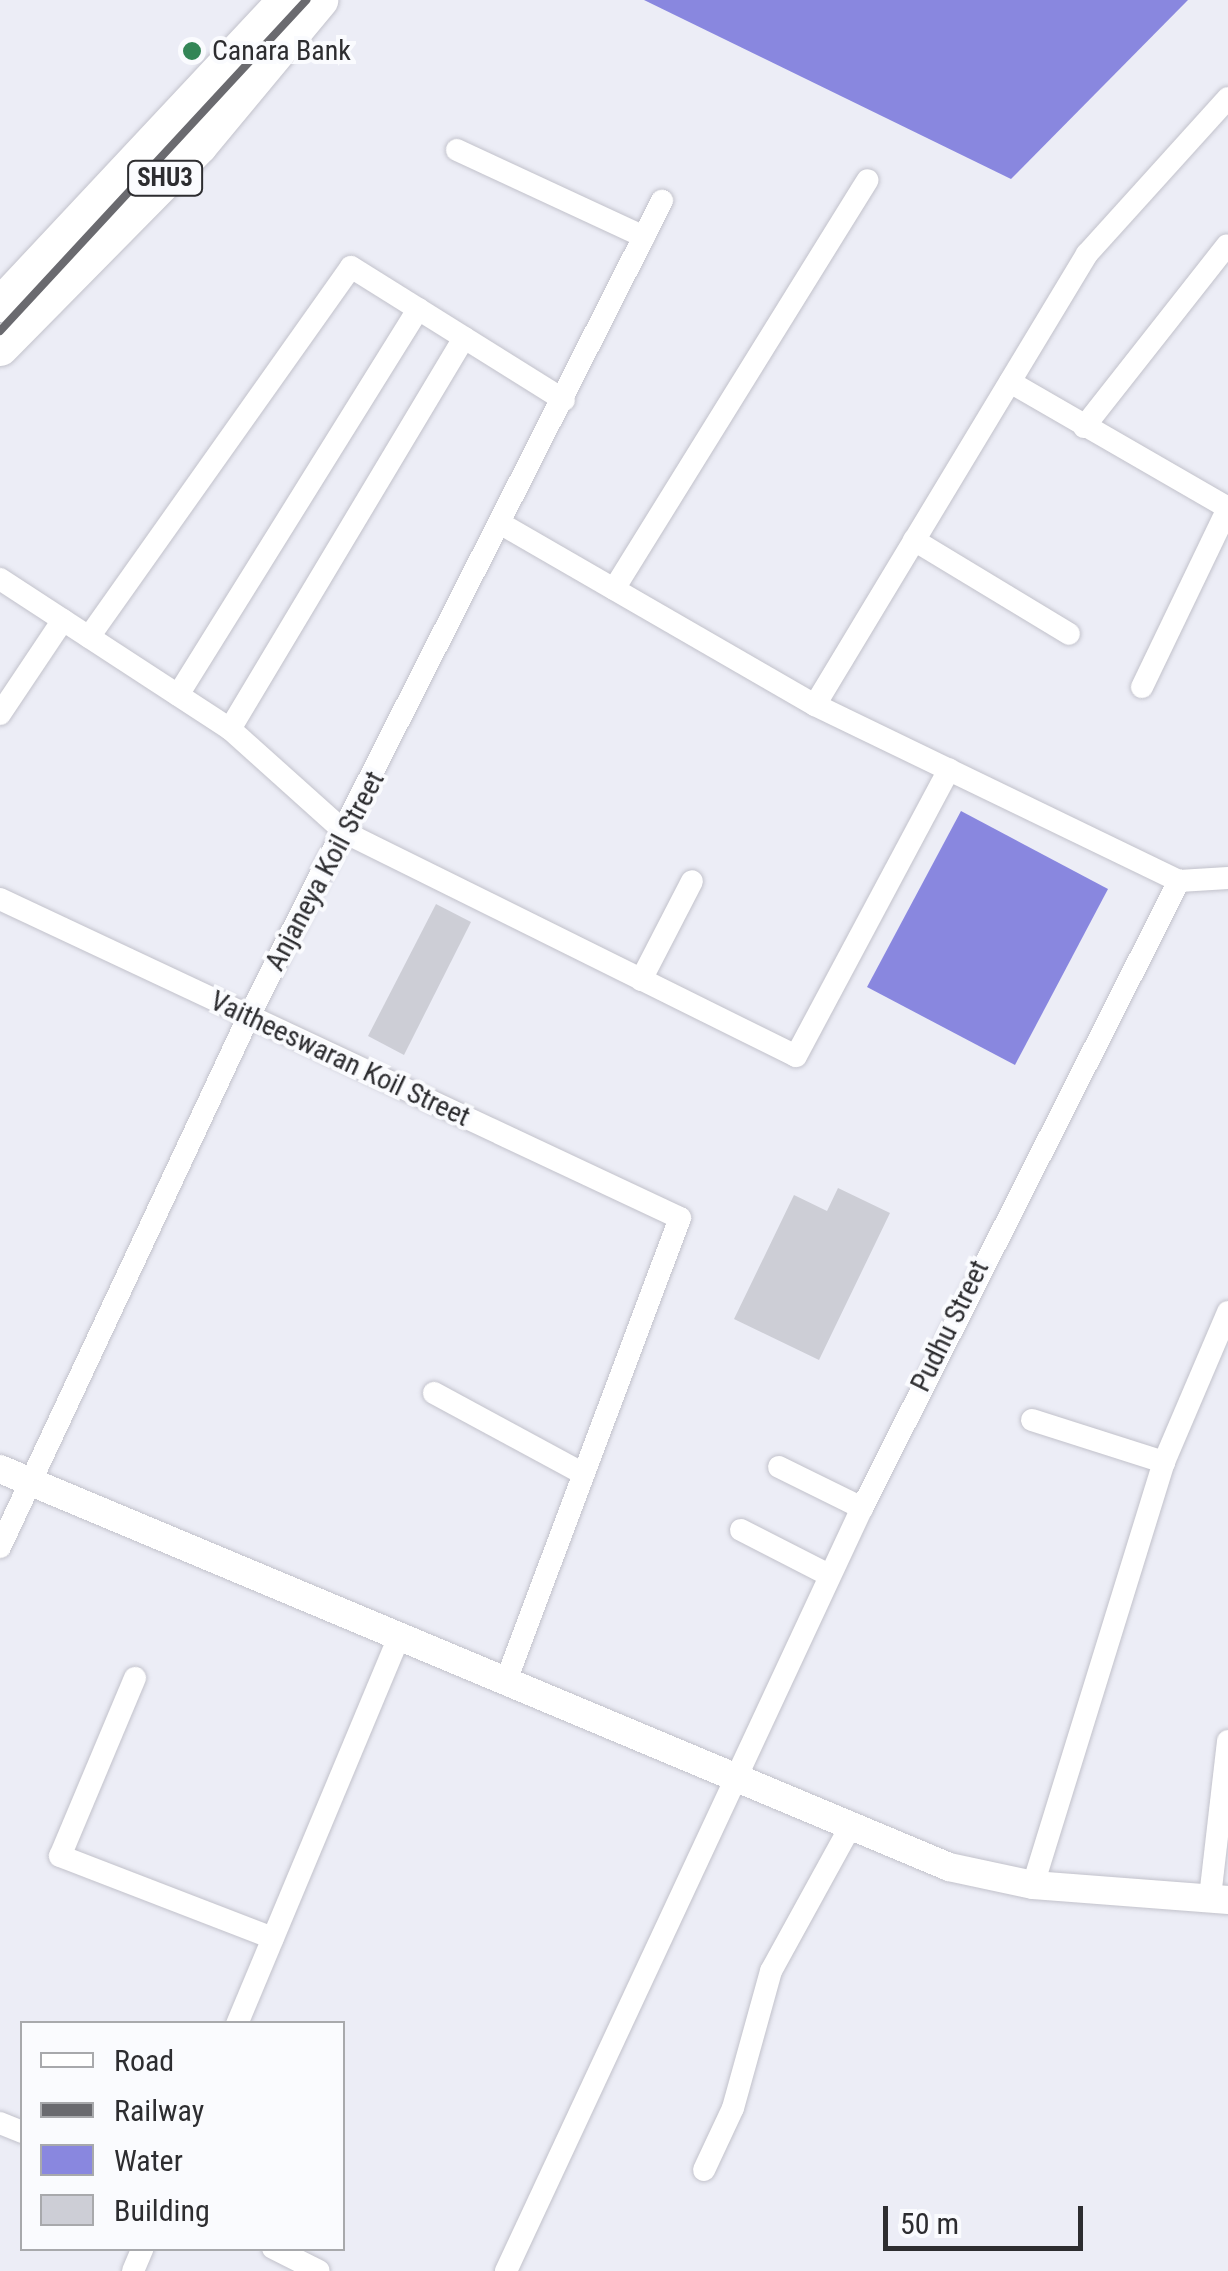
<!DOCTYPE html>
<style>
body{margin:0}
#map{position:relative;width:1228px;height:2271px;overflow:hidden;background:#ecedf6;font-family:"Roboto Condensed",sans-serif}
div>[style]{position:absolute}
.water>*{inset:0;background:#8987df}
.building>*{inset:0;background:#cdced6}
.roads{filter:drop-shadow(0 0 2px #c2c2cb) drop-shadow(0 0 2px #c2c2cb)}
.minor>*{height:22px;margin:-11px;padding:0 11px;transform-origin:11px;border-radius:11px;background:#fff}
.tertiary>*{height:28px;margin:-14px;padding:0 14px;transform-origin:14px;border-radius:14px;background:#fff}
.primary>*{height:35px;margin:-17.5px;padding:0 17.5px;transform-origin:17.5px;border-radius:17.5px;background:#fff}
.rail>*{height:8px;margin:-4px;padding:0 4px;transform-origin:4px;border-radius:4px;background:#6a6a6f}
.dots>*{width:28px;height:28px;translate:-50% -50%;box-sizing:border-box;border:5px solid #fafbfe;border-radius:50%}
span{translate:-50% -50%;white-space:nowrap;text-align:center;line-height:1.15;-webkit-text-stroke:8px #fafbfe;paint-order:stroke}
.shield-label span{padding:2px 8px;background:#fafbfe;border:2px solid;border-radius:8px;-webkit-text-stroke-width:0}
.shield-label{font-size:25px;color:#2d2d30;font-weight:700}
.poi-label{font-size:28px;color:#2d2d30}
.left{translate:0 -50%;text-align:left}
.street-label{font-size:28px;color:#2d2d30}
.legend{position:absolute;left:20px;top:2021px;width:325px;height:230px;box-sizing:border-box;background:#fafbfe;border:2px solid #a8a9ac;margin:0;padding:12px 18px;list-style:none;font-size:30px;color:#2d2d30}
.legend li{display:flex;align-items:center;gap:20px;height:50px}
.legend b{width:50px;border:2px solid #a8a9ac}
.scale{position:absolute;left:883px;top:2206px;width:200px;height:45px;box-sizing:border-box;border:5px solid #2d2d30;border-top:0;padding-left:12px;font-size:30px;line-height:35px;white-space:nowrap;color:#2d2d30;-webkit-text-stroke:8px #fafbfe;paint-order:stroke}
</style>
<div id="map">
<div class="water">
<i style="clip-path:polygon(644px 0,1188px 0,1011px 179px)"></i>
<i style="clip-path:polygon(961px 811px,1108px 889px,1015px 1065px,867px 987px)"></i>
</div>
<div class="building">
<i style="clip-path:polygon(436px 904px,471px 922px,404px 1055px,368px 1036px)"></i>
<i style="clip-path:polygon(838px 1188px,890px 1213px,819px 1360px,734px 1319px,794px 1195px,827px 1211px)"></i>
</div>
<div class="roads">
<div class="minor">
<i style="left:457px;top:150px;width:206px;rotate:24.9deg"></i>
<i style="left:1010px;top:382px;width:252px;rotate:30deg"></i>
<i style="left:1084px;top:427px;width:231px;rotate:-51.8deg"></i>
<i style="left:503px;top:525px;width:360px;rotate:30deg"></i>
<i style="left:815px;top:705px;width:404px;rotate:25.8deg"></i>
<i style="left:1179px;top:881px;width:49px;rotate:-3.5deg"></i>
<i style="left:914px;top:540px;width:181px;rotate:31.2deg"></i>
<i style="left:0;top:579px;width:275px;rotate:33.1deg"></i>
<i style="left:230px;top:729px;width:156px;rotate:41.9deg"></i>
<i style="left:346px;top:833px;width:502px;rotate:26.36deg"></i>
<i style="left:796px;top:1056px;width:325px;rotate:-61.9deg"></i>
<i style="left:614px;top:589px;width:481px;rotate:-58.2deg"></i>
<i style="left:89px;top:637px;width:453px;rotate:-54.7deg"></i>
<i style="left:351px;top:267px;width:251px;rotate:32deg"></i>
<i style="left:1142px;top:687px;width:199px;rotate:-64.3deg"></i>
<i style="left:178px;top:695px;width:455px;rotate:-58.1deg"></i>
<i style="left:815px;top:705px;width:527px;rotate:-58.91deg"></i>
<i style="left:1087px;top:254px;width:210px;rotate:-47.9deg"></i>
<i style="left:0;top:714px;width:113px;rotate:-56.2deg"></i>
<i style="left:230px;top:729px;width:456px;rotate:-59.1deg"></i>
<i style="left:0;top:899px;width:751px;rotate:25.13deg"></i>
<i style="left:680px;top:1218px;width:496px;rotate:110.6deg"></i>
<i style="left:641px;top:980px;width:111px;rotate:-62.7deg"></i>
<i style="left:434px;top:1393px;width:170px;rotate:28.4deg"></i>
<i style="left:1032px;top:1420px;width:139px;rotate:17.7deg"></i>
<i style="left:779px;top:1467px;width:93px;rotate:26.3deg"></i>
<i style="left:741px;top:1530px;width:99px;rotate:27.1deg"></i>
<i style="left:0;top:1547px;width:586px;rotate:-64.88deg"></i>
<i style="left:249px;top:1016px;width:914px;rotate:-63.13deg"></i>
<i style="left:135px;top:1678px;width:193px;rotate:112.8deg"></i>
<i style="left:60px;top:1856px;width:228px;rotate:21.1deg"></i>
<i style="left:1033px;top:1885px;width:443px;rotate:-72.8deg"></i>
<i style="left:1164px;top:1462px;width:163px;rotate:-66.9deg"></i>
<i style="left:1210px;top:1897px;width:157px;rotate:-83.4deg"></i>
<i style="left:237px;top:2024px;width:420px;rotate:-67.3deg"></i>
<i style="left:0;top:2123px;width:24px;rotate:22deg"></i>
<i style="left:704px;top:2170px;width:68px;rotate:-64.9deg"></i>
<i style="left:733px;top:2108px;width:142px;rotate:-74.5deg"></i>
<i style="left:771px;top:1971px;width:160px;rotate:-61.2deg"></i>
<i style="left:273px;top:2248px;width:51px;rotate:26.6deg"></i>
<i style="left:133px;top:2271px;width:25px;rotate:-67deg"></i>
<i style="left:506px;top:2271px;width:842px;rotate:-64.99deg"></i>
<i style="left:862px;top:1508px;width:703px;rotate:-63.18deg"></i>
</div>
<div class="tertiary">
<i style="left:0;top:1469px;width:1029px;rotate:22.75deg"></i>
<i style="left:949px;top:1867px;width:86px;rotate:12.1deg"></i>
<i style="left:1033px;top:1885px;width:196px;rotate:4.4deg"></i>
</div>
<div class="primary">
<i style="left:0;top:304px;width:416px;rotate:-46.9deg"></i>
<i style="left:0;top:348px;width:284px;rotate:-45.4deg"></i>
<i style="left:199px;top:146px;width:190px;rotate:-50.3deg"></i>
</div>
</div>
<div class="rail">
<i style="left:0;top:331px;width:451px;rotate:-47.2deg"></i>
</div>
<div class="dots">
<i style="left:192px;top:51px;background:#338556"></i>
</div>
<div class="shield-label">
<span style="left:165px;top:178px">SHU3</span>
</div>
<div class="poi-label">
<span class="left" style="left:212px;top:51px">Canara Bank</span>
</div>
<div class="street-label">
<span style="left:325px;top:871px;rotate:-62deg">Anjaneya Koil Street</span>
<span style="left:340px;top:1059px;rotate:25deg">Vaitheeswaran Koil Street</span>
<span style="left:950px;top:1326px;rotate:-64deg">Pudhu Street</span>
</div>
<ul class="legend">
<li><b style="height:12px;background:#fff"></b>Road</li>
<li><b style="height:12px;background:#6a6a6f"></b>Railway</li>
<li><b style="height:28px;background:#8987df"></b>Water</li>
<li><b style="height:28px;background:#cdced6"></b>Building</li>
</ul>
<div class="scale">50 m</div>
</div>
